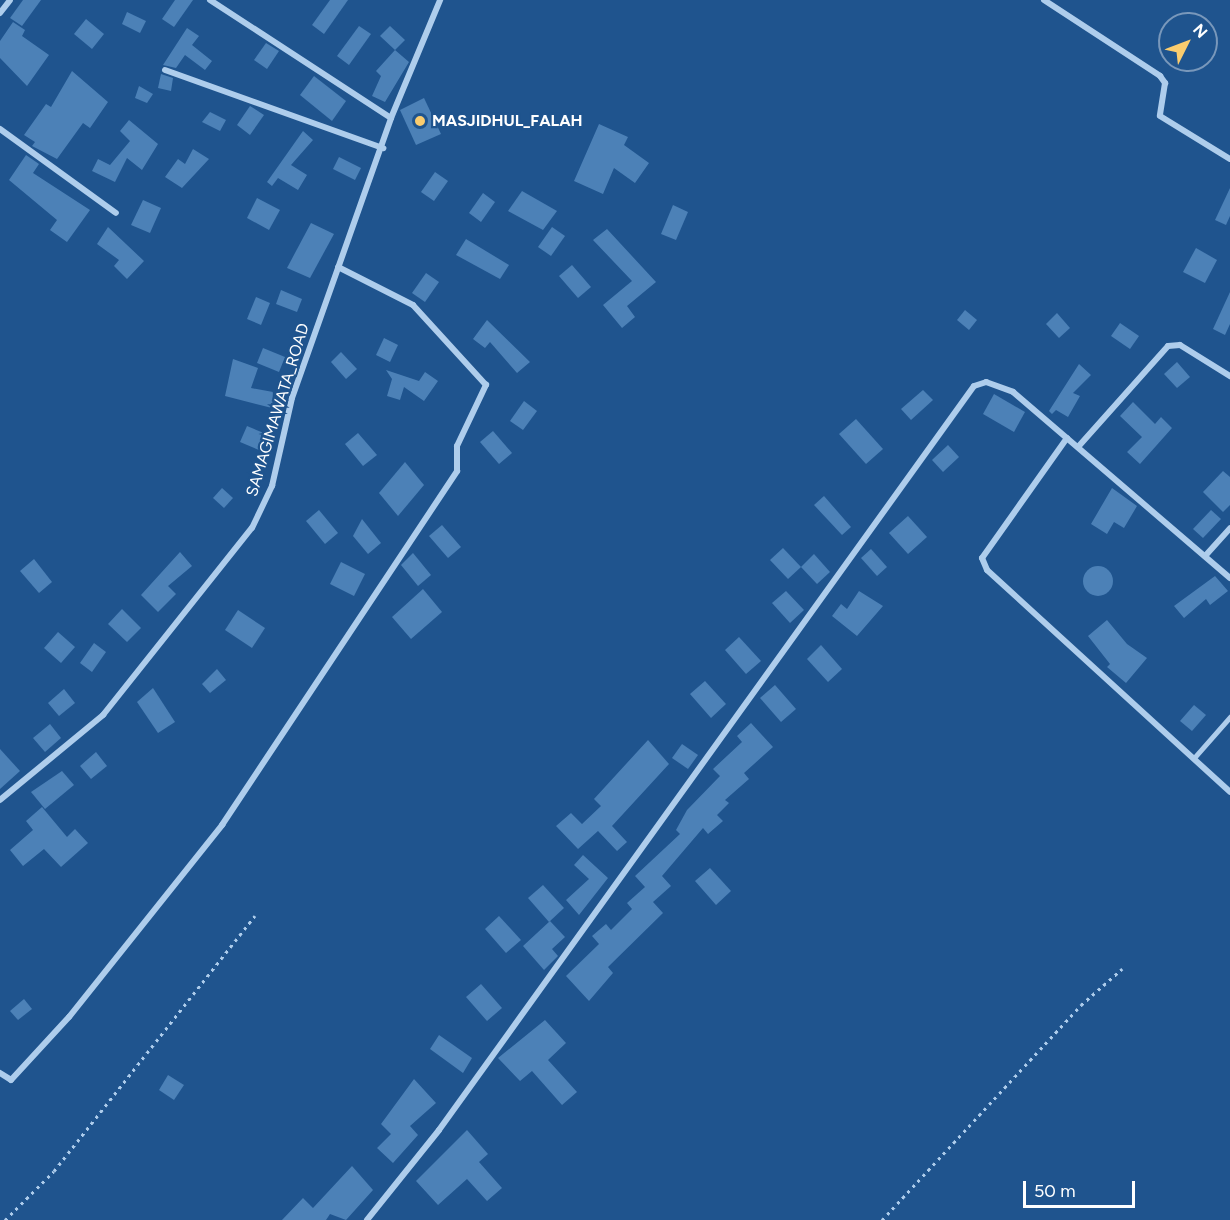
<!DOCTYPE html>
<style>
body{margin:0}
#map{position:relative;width:1230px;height:1220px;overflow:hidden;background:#1f548e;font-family:Figtree,sans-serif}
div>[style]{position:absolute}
.building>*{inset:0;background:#4c81b7}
.round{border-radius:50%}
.path>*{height:3px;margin-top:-1.5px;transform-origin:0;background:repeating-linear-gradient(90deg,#aecdec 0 3px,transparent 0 7.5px)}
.lane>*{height:4.5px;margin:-2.25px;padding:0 2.25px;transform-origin:2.25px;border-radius:2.25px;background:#aecdec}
.street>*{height:6px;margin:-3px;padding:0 3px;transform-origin:3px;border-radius:3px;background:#aecdec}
.dots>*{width:16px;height:16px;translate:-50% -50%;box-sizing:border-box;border:3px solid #1f548e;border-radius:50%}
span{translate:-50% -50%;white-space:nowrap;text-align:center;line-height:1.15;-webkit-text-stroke:4.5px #1f548e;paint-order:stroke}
.poi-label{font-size:16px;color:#fff;font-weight:700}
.left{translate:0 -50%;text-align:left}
.street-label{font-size:16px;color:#fff}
.north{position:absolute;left:1158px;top:12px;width:60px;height:60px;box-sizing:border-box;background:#1f548e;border:2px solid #7998bb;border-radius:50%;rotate:48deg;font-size:16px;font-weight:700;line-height:24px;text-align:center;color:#fff}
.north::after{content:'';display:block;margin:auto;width:21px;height:27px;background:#facc6e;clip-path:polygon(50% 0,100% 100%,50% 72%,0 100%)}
.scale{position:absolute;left:1023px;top:1181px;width:112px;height:27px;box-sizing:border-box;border:3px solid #fff;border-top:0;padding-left:8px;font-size:18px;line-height:21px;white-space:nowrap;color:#fff;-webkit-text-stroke:4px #1f548e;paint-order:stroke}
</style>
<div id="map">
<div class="building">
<i style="clip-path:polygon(23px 0,41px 0,22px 26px,10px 18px)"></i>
<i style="clip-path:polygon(175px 0,193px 0,174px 27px,162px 19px)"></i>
<i style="clip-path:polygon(330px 0,348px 0,324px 34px,312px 25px)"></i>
<i style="clip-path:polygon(127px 12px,146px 21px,140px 33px,122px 24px)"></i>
<i style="clip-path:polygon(86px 19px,104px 34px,92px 49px,74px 34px)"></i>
<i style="clip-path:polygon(13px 22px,25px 30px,22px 36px,49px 55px,27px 86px,0 58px,0 41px)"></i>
<i style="clip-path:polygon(359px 26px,371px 34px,349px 65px,337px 56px)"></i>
<i style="clip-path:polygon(390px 26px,405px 40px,395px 50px,380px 36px)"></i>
<i style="clip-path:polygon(187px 28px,199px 36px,192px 45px,212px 61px,205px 70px,185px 55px,176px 68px,163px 65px)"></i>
<i style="clip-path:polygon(266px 43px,279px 51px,267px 69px,254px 60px)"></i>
<i style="clip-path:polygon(395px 50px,409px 62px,385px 102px,372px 96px,381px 76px,376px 71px)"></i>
<i style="clip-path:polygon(72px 71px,108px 102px,90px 128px,83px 123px,57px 159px,32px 146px,35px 142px,24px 135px,46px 104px,51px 107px)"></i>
<i style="clip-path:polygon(161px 74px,173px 78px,171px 91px,158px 88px)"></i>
<i style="clip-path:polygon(314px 76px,346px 101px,332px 121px,300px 95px)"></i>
<i style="clip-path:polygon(139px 86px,153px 94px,147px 103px,135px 98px)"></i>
<i style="clip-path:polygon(424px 98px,441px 134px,416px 145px,400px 110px)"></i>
<i style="clip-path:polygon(250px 106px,264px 115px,250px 135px,237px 125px)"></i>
<i style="clip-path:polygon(210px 112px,226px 120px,220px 131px,202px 122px)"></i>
<i style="clip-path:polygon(129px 120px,158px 144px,142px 170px,127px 158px,115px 182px,92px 171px,98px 159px,110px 165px,130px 141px,120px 131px)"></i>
<i style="clip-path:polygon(599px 124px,628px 137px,624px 145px,649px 163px,635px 183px,614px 168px,603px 194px,574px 181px)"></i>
<i style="clip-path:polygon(303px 131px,313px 140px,291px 165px,307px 175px,298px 190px,278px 178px,272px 186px,267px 182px)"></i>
<i style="clip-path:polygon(193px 149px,209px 159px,182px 188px,165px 177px,178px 159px,185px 164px)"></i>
<i style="clip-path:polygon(26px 155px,39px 164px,33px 173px,90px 210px,67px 242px,50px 230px,57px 220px,9px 180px)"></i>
<i style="clip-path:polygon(339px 157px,361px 168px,355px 180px,333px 169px)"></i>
<i style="clip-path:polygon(435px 172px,448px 181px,434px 201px,421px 192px)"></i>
<i style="clip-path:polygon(1230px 188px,1230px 216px,1226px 225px,1215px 220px)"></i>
<i style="clip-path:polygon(522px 191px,557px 211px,543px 230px,508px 211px)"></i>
<i style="clip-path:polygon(483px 193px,495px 202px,481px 222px,469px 213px)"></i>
<i style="clip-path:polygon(257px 198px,280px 210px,269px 230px,247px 218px)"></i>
<i style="clip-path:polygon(143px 200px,161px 208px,150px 233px,131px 225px)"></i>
<i style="clip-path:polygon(673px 205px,688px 212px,676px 240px,661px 234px)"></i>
<i style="clip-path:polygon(311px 223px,334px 234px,310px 278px,287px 268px)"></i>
<i style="clip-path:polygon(108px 227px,144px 261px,127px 279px,114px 266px,119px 260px,97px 244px)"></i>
<i style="clip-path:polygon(552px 227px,565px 236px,551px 256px,538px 247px)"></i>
<i style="clip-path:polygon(607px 229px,656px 282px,627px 306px,635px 317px,622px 328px,603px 305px,632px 281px,593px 240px)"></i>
<i style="clip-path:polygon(466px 239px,509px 265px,500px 279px,456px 255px)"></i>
<i style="clip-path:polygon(1196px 248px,1217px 260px,1205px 283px,1183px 272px)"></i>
<i style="clip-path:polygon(572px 265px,591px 287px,578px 298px,559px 276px)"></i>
<i style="clip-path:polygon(426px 273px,439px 282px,425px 302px,412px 293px)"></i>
<i style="clip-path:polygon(281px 290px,302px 299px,297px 312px,276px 304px)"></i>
<i style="clip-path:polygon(1230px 292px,1230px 324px,1225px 335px,1213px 329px)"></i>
<i style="clip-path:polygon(256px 297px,270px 303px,261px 325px,247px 319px)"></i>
<i style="clip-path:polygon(965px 310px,977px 320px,969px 330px,957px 320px)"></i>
<i style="clip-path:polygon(1057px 313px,1070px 328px,1059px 338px,1046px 324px)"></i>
<i style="clip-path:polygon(487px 320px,530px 362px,517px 373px,490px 342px,485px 348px,473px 339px)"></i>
<i style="clip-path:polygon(1120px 323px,1139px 336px,1130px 349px,1111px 336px)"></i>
<i style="clip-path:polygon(384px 338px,398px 345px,390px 362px,376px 355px)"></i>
<i style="clip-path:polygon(263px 348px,285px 357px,279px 372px,257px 363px)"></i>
<i style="clip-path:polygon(341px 352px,357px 369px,346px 379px,331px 362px)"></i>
<i style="clip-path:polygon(233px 359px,258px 368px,251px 388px,273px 392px,272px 408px,225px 396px)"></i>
<i style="clip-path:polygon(1177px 362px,1190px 377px,1177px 388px,1164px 374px)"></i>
<i style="clip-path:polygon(1079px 364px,1091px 375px,1073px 393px,1080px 396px,1068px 417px,1056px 410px,1052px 414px,1049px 411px)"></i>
<i style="clip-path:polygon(386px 370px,419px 381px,425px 372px,438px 381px,424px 401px,404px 387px,400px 400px,387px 396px,392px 379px)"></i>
<i style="clip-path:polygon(923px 390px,933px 400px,911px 420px,901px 409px)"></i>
<i style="clip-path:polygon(994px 394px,1025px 412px,1014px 432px,983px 414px)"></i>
<i style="clip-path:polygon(524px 401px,537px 411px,523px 430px,510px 421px)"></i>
<i style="clip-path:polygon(1133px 402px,1155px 424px,1161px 417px,1172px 428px,1140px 464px,1127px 452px,1142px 437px,1120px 416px)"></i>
<i style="clip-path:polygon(856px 419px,883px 449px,866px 464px,839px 434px)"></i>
<i style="clip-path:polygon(247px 426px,266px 434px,259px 450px,240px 442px)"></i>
<i style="clip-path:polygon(493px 431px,512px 453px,499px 464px,480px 442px)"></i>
<i style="clip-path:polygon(358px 433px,377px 455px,363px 466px,345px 444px)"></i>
<i style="clip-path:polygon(948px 445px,959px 457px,943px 472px,932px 460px)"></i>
<i style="clip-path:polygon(405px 462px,424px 485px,398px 516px,379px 493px)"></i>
<i style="clip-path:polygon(1223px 471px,1230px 477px,1230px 505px,1223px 512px,1203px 492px)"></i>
<i style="clip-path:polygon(222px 488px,233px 498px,224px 508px,213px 498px)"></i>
<i style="clip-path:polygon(1112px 488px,1137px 506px,1124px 528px,1114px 522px,1107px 534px,1091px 524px)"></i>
<i style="clip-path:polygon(824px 496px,851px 527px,842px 535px,814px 505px)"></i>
<i style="clip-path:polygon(319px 510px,338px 533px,325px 544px,306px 521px)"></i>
<i style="clip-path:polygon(1211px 510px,1221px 519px,1203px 538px,1193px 529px)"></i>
<i style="clip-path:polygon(908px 516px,927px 537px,908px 554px,889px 533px)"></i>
<i style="clip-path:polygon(362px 519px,381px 543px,368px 554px,353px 536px)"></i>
<i style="clip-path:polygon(442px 525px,461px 547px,448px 558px,429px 536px)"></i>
<i style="clip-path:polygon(783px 548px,801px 567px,788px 579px,770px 560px)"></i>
<i style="clip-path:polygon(871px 549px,887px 567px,877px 576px,861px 558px)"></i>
<i style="clip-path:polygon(180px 552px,192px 566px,168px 586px,176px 594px,158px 612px,141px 595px)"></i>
<i style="clip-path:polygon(413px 553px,431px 575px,418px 586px,401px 565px)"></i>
<i style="clip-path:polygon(814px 554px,830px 572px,817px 584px,801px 567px)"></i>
<i style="clip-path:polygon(34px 559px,52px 582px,39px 593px,20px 571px)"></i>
<i style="clip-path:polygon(341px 562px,365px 574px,354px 596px,330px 584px)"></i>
<i class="round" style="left:1083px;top:566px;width:30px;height:30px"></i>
<i style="clip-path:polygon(1215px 576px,1228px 591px,1210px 605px,1206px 599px,1184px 618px,1174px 606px)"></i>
<i style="clip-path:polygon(423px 589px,442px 612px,411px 639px,392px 617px)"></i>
<i style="clip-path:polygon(786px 591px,804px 610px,790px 623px,772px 603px)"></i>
<i style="clip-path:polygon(859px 591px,883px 606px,857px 636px,832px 616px,841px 604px,847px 609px)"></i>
<i style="clip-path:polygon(122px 609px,141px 628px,127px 642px,108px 624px)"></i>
<i style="clip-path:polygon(238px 610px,265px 628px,252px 648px,225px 630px)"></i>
<i style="clip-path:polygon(1107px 620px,1127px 644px,1147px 658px,1126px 683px,1107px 667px,1110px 664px,1088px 636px)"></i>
<i style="clip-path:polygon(58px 632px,75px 647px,61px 663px,44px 648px)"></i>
<i style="clip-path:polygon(739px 637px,761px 661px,746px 674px,725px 650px)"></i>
<i style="clip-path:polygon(94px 643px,106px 652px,92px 672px,80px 663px)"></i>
<i style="clip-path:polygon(821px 645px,842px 669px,828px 682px,807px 659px)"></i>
<i style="clip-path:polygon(217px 669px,226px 680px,210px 693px,202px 684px)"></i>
<i style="clip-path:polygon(705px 681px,726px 704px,711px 718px,690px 694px)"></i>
<i style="clip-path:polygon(775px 685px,796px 709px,781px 722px,760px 698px)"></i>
<i style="clip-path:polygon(153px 688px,175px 722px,158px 733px,137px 702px)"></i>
<i style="clip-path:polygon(64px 689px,75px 703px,59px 716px,48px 703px)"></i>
<i style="clip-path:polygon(1194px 705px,1206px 715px,1192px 731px,1180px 721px)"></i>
<i style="clip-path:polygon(751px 723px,773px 747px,744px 773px,749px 779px,725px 800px,729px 803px,717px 815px,723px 821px,708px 834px,703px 828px,662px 876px,671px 886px,653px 902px,663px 913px,608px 967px,613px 973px,589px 1001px,566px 976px,599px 944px,592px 936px,606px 924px,611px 930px,632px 909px,627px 903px,645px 887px,635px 876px,680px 834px,676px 830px,687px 810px,720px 776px,713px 769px,742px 742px,737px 736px)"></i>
<i style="clip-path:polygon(50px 724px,61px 738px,45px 752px,33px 738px)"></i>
<i style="clip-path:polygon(648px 740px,669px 764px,612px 826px,627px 842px,617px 851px,598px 831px,578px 849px,556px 826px,571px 813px,582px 824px,601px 806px,594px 799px)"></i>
<i style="clip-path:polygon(682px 744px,698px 755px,688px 769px,672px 758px)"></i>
<i style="clip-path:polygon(0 749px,20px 771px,0 789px)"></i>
<i style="clip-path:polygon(96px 752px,107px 766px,91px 779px,80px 766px)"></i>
<i style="clip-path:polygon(62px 771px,74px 785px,45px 809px,31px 792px)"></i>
<i style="clip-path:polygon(42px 807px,67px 837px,75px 829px,88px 843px,61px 867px,44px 849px,23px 866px,10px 850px,33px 830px,26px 821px)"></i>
<i style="clip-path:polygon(583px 855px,608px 878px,579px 915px,566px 900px,589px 879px,574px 865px)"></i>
<i style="clip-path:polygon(710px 868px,731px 891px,716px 905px,695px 881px)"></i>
<i style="clip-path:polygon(543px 885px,564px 908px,549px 922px,528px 898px)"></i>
<i style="clip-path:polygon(499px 916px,521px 940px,506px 953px,485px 929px)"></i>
<i style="clip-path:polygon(550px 921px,565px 937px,552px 949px,558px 956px,544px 970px,523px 946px)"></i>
<i style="clip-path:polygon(481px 984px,502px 1008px,487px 1021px,466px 997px)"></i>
<i style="clip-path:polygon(24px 999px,32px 1009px,18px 1020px,10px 1011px)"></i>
<i style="clip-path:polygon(545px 1020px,566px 1043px,548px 1060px,577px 1092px,562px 1105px,532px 1071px,520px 1081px,498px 1058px)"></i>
<i style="clip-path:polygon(439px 1035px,472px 1058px,463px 1073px,430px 1049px)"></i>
<i style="clip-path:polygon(168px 1075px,184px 1085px,174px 1100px,159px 1090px)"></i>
<i style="clip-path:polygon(414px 1079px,436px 1103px,410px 1126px,418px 1135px,393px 1163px,377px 1148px,391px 1134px,381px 1124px)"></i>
<i style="clip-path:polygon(467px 1130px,488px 1154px,479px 1162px,502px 1188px,487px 1201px,467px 1179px,438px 1205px,416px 1181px)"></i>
<i style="clip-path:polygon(352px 1166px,373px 1190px,346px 1220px,330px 1214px,326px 1220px,282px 1220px,303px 1198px,313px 1208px)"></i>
</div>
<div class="path">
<i style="left:5px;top:1220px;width:69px;rotate:-45deg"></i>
<i style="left:54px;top:1171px;width:325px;rotate:-51.8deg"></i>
<i style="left:882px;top:1220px;width:293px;rotate:-47.2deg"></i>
<i style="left:1081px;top:1005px;width:55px;rotate:-41.3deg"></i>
</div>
<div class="lane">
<i style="left:1194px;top:758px;width:55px;rotate:-48.7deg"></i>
</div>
<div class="street">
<i style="left:210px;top:0;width:216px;rotate:33.1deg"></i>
<i style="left:1044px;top:0;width:139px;rotate:33.2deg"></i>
<i style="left:1160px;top:76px;width:9px;rotate:54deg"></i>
<i style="left:1165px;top:83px;width:33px;rotate:99deg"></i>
<i style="left:1160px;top:116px;width:82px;rotate:31.6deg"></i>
<i style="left:0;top:13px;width:16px;rotate:-52deg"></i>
<i style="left:165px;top:70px;width:232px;rotate:19.7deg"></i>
<i style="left:0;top:129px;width:143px;rotate:35.9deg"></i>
<i style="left:1067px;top:438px;width:147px;rotate:125.3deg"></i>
<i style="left:982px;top:558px;width:13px;rotate:67deg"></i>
<i style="left:987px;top:570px;width:329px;rotate:42.4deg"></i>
<i style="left:1078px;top:447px;width:135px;rotate:-48.3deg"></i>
<i style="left:1168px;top:346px;width:12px;rotate:-5deg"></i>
<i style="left:1180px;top:345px;width:59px;rotate:31.8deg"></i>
<i style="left:1206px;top:555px;width:36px;rotate:-48deg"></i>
<i style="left:0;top:800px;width:134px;rotate:-39.5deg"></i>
<i style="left:103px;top:715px;width:239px;rotate:-51.5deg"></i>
<i style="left:252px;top:528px;width:47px;rotate:-64.5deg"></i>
<i style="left:272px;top:486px;width:90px;rotate:-77.2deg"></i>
<i style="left:292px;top:398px;width:297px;rotate:-70.5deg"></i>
<i style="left:391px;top:118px;width:128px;rotate:-67.4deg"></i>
<i style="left:0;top:1073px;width:13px;rotate:32deg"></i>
<i style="left:11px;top:1080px;width:86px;rotate:-47.4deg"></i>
<i style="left:69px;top:1017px;width:246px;rotate:-51.4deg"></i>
<i style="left:222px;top:825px;width:425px;rotate:-56.4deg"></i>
<i style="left:457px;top:471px;width:25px;rotate:-90deg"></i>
<i style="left:457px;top:446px;width:68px;rotate:-64.6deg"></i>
<i style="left:486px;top:385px;width:108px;rotate:-132.4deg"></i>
<i style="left:413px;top:305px;width:84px;rotate:-153.1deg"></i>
<i style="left:367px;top:1220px;width:115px;rotate:-51.3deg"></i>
<i style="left:439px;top:1130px;width:916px;rotate:-54.28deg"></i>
<i style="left:974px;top:386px;width:13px;rotate:-18deg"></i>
<i style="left:986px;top:382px;width:29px;rotate:20deg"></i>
<i style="left:1013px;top:392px;width:286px;rotate:40.6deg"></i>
</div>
<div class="dots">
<i style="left:420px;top:121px;background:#facc6e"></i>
</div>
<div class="poi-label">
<span class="left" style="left:432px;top:121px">MASJIDHUL_FALAH</span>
</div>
<div class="street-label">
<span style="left:278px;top:410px;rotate:-73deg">SAMAGIMAWATA_ROAD</span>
</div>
<div class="north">N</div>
<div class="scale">50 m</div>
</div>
